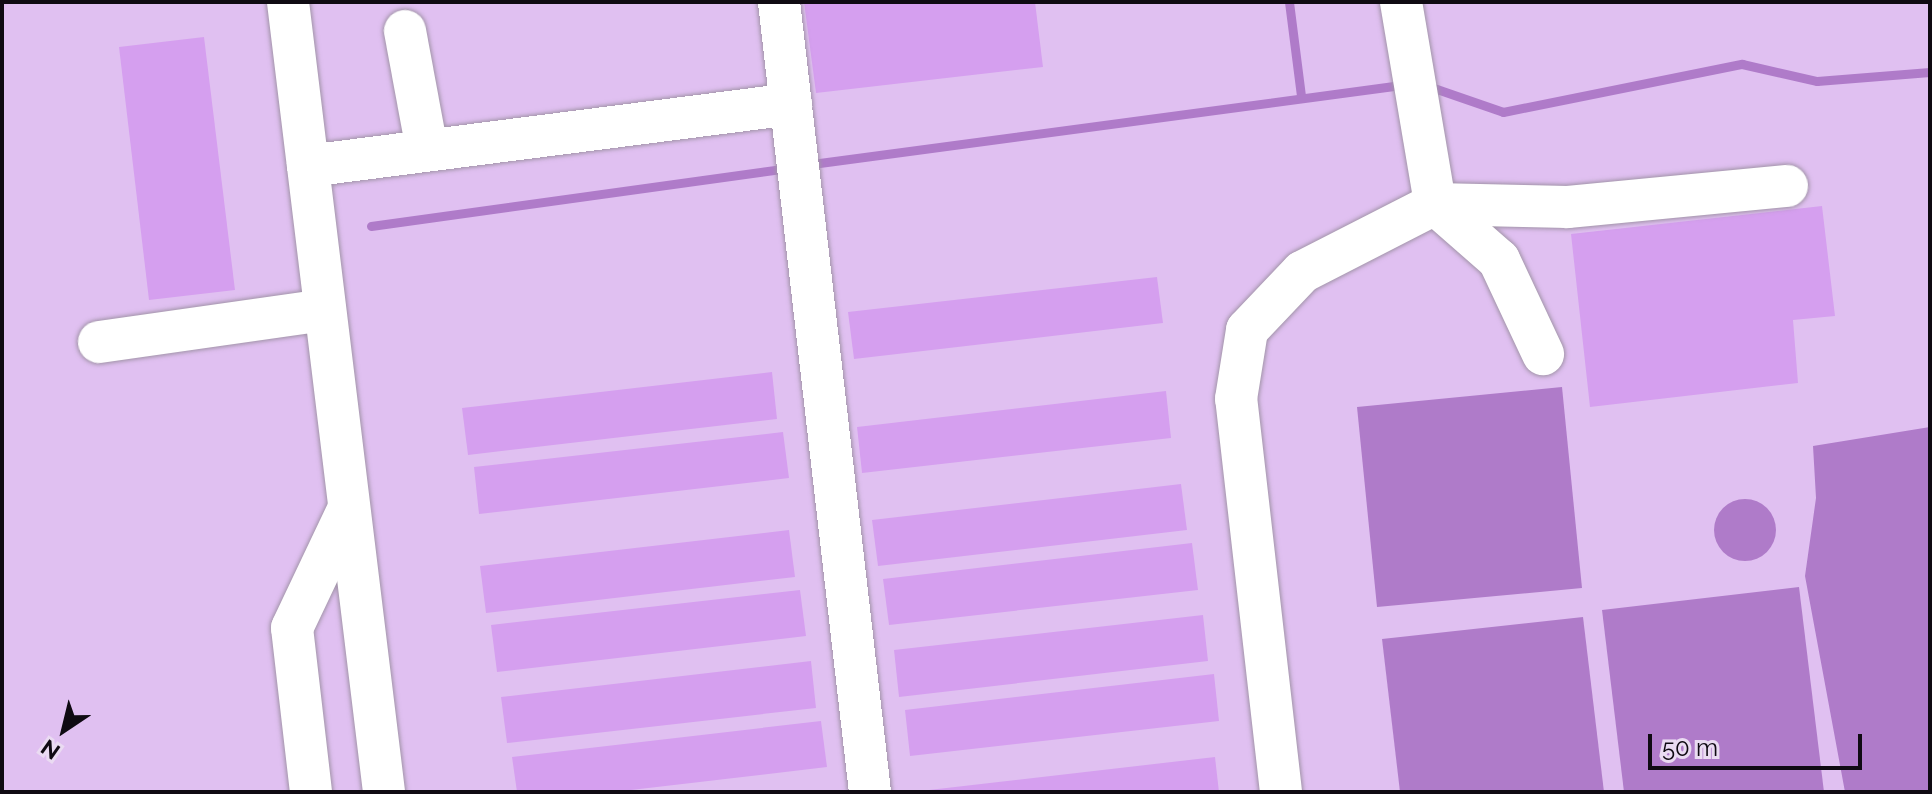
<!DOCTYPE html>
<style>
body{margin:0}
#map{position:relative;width:1932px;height:794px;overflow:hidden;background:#eadbf2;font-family:Raleway,sans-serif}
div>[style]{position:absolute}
.green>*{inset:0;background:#e0c0f1}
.water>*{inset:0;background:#af7bc9}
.round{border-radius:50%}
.stream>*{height:9px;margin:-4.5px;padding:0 4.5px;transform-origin:4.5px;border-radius:4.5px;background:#af7bc9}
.building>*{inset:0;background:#d59fef}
.roads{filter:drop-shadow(0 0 2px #a294a9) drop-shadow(0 0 2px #a294a9)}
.minor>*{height:42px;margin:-21px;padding:0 21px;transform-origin:21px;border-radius:21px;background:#fff}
span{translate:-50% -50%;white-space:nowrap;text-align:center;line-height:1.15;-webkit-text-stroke:8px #eadbf2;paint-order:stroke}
.frame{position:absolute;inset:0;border:4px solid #0f0a12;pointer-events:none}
.north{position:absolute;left:24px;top:690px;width:80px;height:80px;-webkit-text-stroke:6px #eadbf2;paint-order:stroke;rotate:215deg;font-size:22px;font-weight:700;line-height:32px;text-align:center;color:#0f0a12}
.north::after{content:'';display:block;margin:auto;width:28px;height:36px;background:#0f0a12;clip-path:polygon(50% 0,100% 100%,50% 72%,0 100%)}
.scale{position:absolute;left:1648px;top:734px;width:214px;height:36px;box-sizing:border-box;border:4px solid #0f0a12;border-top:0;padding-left:10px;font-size:24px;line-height:28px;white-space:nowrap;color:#0f0a12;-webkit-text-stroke:6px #eadbf2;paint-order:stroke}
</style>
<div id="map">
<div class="green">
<i style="clip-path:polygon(2px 2px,1930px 2px,1930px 792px,2px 792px)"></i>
</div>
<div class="water">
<i style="clip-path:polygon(1562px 387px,1582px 588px,1377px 607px,1357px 407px)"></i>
<i style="clip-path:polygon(1930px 427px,1930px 790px,1845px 792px,1805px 576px,1816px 498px,1813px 446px)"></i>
<i class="round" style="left:1714px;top:499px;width:62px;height:62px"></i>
<i style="clip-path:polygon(1799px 587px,1824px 792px,1624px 792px,1602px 610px)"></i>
<i style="clip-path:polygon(1583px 617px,1604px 792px,1400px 792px,1382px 639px)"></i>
</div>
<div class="stream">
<i style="left:1289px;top:2px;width:95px;rotate:82.7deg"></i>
<i style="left:1428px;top:86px;width:79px;rotate:19.1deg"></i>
<i style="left:1503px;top:112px;width:244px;rotate:-11.4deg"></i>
<i style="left:1742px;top:64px;width:77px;rotate:12.8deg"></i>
<i style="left:1817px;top:81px;width:113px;rotate:-4.6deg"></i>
<i style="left:812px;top:164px;width:587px;rotate:-7.63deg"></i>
<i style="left:371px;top:226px;width:421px;rotate:-7.9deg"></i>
</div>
<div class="building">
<i style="clip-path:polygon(804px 2px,1035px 2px,1043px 67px,816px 93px)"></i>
<i style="clip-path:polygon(204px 37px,235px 290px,149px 300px,119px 47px)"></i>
<i style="clip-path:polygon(1822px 206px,1835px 316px,1793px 320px,1798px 383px,1590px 407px,1571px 234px)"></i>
<i style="clip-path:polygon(1157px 277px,1163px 323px,854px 359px,848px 312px)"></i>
<i style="clip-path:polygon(772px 372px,777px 419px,468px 455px,462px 408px)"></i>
<i style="clip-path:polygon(1166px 391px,1171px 438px,862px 473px,857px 427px)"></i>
<i style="clip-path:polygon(783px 432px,789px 478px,479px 514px,474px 467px)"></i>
<i style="clip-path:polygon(1181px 484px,1187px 530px,878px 566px,872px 520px)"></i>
<i style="clip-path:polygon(789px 530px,795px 577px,486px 613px,480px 566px)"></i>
<i style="clip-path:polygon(1192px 543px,1198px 590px,889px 625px,883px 579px)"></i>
<i style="clip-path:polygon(800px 590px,806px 636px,497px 672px,491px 625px)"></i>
<i style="clip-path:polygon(1203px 615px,1208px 661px,899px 697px,894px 650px)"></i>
<i style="clip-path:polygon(811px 661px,816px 708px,507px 743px,501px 697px)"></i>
<i style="clip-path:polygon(1214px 674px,1219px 721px,910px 756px,905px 710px)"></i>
<i style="clip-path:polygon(821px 721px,827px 767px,614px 792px,517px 792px,512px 757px)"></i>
<i style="clip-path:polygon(1215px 757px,1219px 792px,929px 792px,929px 790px)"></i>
</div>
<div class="roads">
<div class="minor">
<i style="left:288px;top:2px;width:796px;rotate:83.07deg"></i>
<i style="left:779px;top:2px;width:795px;rotate:83.43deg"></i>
<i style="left:1401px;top:2px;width:205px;rotate:80.4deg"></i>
<i style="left:1435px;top:204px;width:85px;rotate:41.2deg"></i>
<i style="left:1499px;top:260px;width:104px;rotate:64.9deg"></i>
<i style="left:405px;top:31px;width:121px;rotate:79.5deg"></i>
<i style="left:308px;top:166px;width:487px;rotate:-7.3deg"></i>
<i style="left:99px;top:342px;width:228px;rotate:-8.1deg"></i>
<i style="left:311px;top:792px;width:165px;rotate:-96.6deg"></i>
<i style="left:292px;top:628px;width:133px;rotate:-64.6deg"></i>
<i style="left:1281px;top:792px;width:396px;rotate:-96.5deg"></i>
<i style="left:1236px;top:399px;width:70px;rotate:-80.9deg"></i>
<i style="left:1247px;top:330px;width:80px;rotate:-46.5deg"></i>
<i style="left:1302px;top:272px;width:149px;rotate:-27.1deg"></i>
<i style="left:1435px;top:204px;width:133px;rotate:1.3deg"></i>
<i style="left:1568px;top:207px;width:220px;rotate:-5.5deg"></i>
</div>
</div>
<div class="frame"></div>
<div class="north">N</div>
<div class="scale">50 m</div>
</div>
